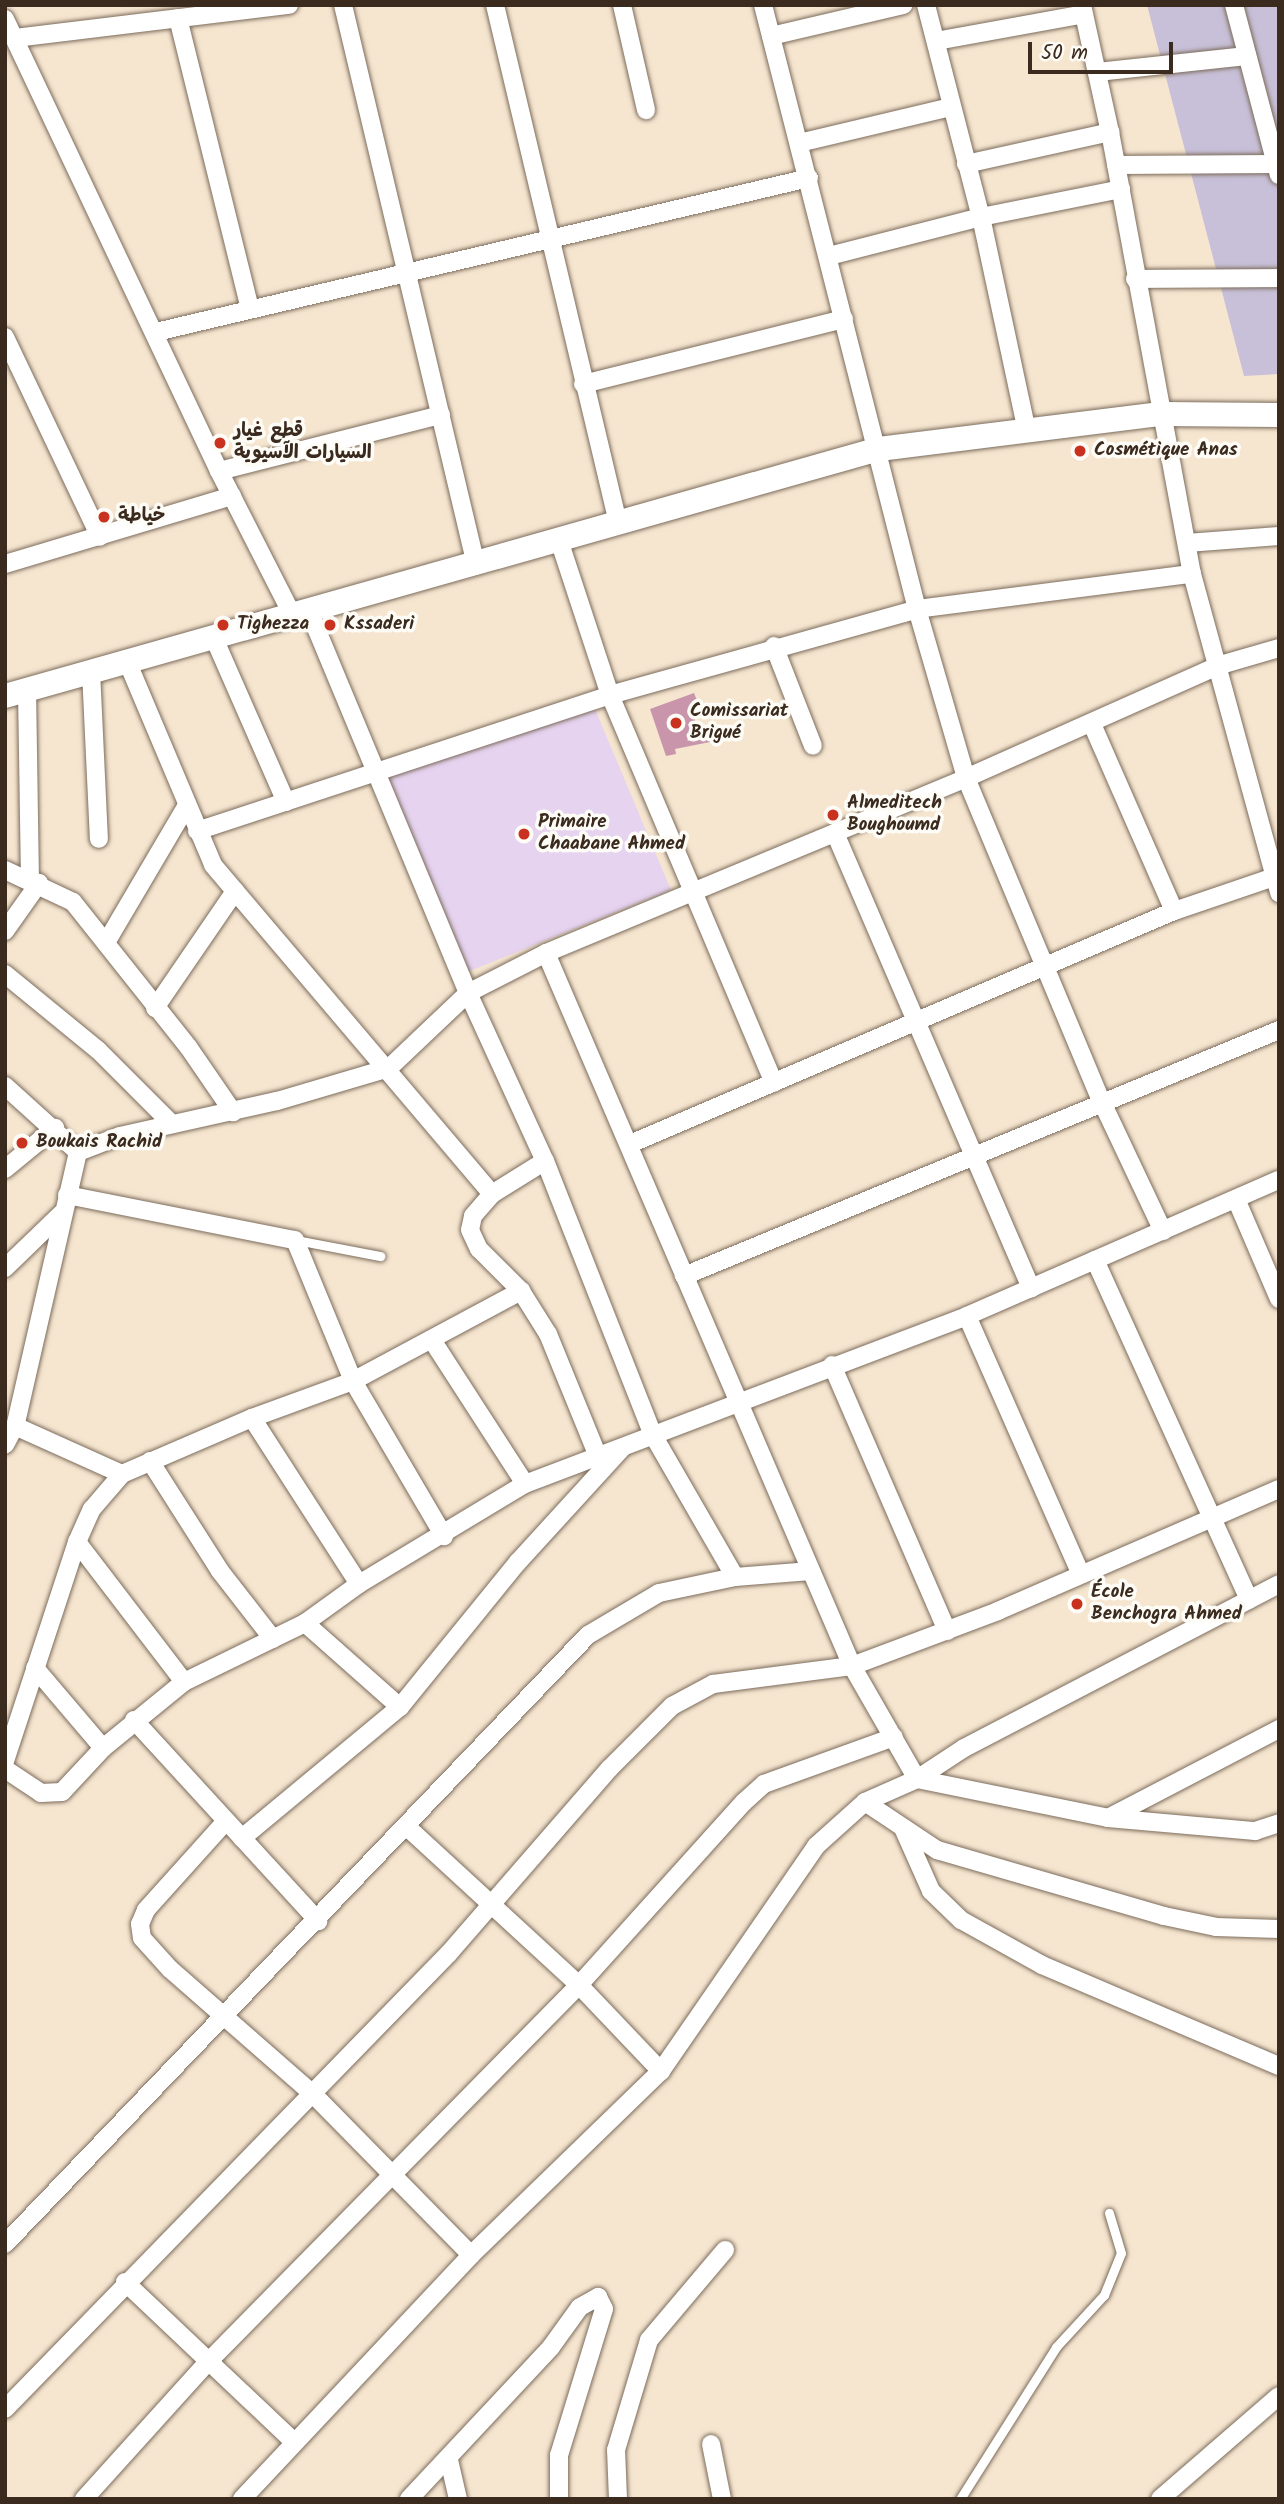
<!DOCTYPE html>
<meta charset="utf-8">
<style>
body{margin:0}
#map{position:relative;width:1284px;height:2504px;overflow:hidden;background:#f6e6d0;font-family:Kalam,"Playpen Sans Arabic",sans-serif}
div>[style]{position:absolute}
.built>*{inset:0;background:#e6d3f0}
.industrial>*{inset:0;background:#c8c0d8}
.building>*{inset:0;background:#c895ab}
.roads{filter:drop-shadow(0 0 2px #7c6c5c) drop-shadow(0 0 2px #7c6c5c)}
.lane>*{height:9px;margin:-4.5px;padding:0 4.5px;transform-origin:4.5px;border-radius:4.5px;background:#fff}
.street>*{height:18px;margin:-9px;padding:0 9px;transform-origin:9px;border-radius:9px;background:#fff}
.secondary>*{height:24px;margin:-12px;padding:0 12px;transform-origin:12px;border-radius:12px;background:#fff}
.dots>*{width:19px;height:19px;translate:-50% -50%;box-sizing:border-box;border:4px solid #fdfcf7;border-radius:50%}
span{translate:-50% -50%;white-space:nowrap;text-align:center;line-height:1.15;-webkit-text-stroke:7px #fdfcf7;paint-order:stroke}
.poi-label{font-size:19px;color:#3b2a1e;font-weight:700}
.left{translate:0 -50%;text-align:left}
.frame{position:absolute;inset:0;border:7px solid #3b2a1e;pointer-events:none}
.scale{position:absolute;left:1028px;top:42px;width:145px;height:32px;box-sizing:border-box;border:4px solid #3b2a1e;border-top:0;padding-left:9px;font-size:21px;line-height:24px;white-space:nowrap;color:#3b2a1e;-webkit-text-stroke:5px #fdfcf7;paint-order:stroke}
</style>
<div id="map">
<div class="built">
<i style="clip-path:polygon(595px 709px,671px 890px,465px 973px,377px 778px)"></i>
</div>
<div class="industrial">
<i style="clip-path:polygon(1147px 5px,1279px 5px,1279px 374px,1244px 376px)"></i>
</div>
<div class="building">
<i style="clip-path:polygon(694px 693px,703px 716px,695px 719px,697px 727px,705px 725px,710px 742px,675px 749px,676px 754px,666px 756px,650px 709px)"></i>
</div>
<div class="roads">
<div class="lane">
<i style="left:296px;top:1240px;width:86px;rotate:10.8deg"></i>
<i style="left:960px;top:2499px;width:180px;rotate:-57.7deg"></i>
<i style="left:1056px;top:2347px;width:71px;rotate:-47.3deg"></i>
<i style="left:1104px;top:2295px;width:45px;rotate:-68deg"></i>
<i style="left:1121px;top:2253px;width:42px;rotate:-106.7deg"></i>
</div>
<div class="street">
<i style="left:343px;top:5px;width:576px;rotate:76.64deg"></i>
<i style="left:495px;top:5px;width:532px;rotate:76.64deg"></i>
<i style="left:622px;top:5px;width:108px;rotate:77.1deg"></i>
<i style="left:763px;top:5px;width:623px;rotate:75.7deg"></i>
<i style="left:917px;top:609px;width:176px;rotate:73.8deg"></i>
<i style="left:966px;top:778px;width:349px;rotate:67.3deg"></i>
<i style="left:1101px;top:1100px;width:145px;rotate:64.7deg"></i>
<i style="left:926px;top:5px;width:219px;rotate:75.5deg"></i>
<i style="left:981px;top:217px;width:220px;rotate:77.9deg"></i>
<i style="left:1082px;top:5px;width:130px;rotate:77.6deg"></i>
<i style="left:1110px;top:132px;width:450px;rotate:79.5deg"></i>
<i style="left:1192px;top:574px;width:331px;rotate:74.7deg"></i>
<i style="left:1234px;top:5px;width:176px;rotate:75.2deg"></i>
<i style="left:178px;top:18px;width:300px;rotate:76.1deg"></i>
<i style="left:5px;top:19px;width:500px;rotate:64.66deg"></i>
<i style="left:219px;top:471px;width:163px;rotate:63deg"></i>
<i style="left:771px;top:36px;width:136px;rotate:-13.2deg"></i>
<i style="left:15px;top:38px;width:276px;rotate:-6.9deg"></i>
<i style="left:936px;top:41px;width:150px;rotate:-10.3deg"></i>
<i style="left:1097px;top:72px;width:151px;rotate:-6.1deg"></i>
<i style="left:799px;top:143px;width:156px;rotate:-13.3deg"></i>
<i style="left:966px;top:164px;width:148px;rotate:-12.5deg"></i>
<i style="left:1116px;top:165px;width:160px;rotate:-0.4deg"></i>
<i style="left:829px;top:256px;width:157px;rotate:-14.4deg"></i>
<i style="left:981px;top:217px;width:143px;rotate:-11.3deg"></i>
<i style="left:1135px;top:279px;width:144px;rotate:-0.4deg"></i>
<i style="left:156px;top:332px;width:671px;rotate:-13.27deg"></i>
<i style="left:5px;top:337px;width:221px;rotate:64.6deg"></i>
<i style="left:583px;top:384px;width:269px;rotate:-14deg"></i>
<i style="left:219px;top:471px;width:229px;rotate:-14.2deg"></i>
<i style="left:559px;top:540px;width:163px;rotate:71.8deg"></i>
<i style="left:610px;top:695px;width:421px;rotate:67.1deg"></i>
<i style="left:1187px;top:543px;width:92px;rotate:-4.4deg"></i>
<i style="left:5px;top:564px;width:237px;rotate:-16.7deg"></i>
<i style="left:309px;top:611px;width:414px;rotate:67.4deg"></i>
<i style="left:468px;top:993px;width:185px;rotate:65.4deg"></i>
<i style="left:545px;top:1161px;width:295px;rotate:68.5deg"></i>
<i style="left:653px;top:1435px;width:164px;rotate:60deg"></i>
<i style="left:214px;top:638px;width:179px;rotate:66.3deg"></i>
<i style="left:774px;top:646px;width:107px;rotate:68.7deg"></i>
<i style="left:127px;top:661px;width:221px;rotate:67.1deg"></i>
<i style="left:213px;top:865px;width:431px;rotate:49.7deg"></i>
<i style="left:91px;top:671px;width:168px;rotate:87.3deg"></i>
<i style="left:27px;top:690px;width:189px;rotate:89.1deg"></i>
<i style="left:1092px;top:724px;width:204px;rotate:66.3deg"></i>
<i style="left:197px;top:831px;width:435px;rotate:-18.2deg"></i>
<i style="left:610px;top:695px;width:319px;rotate:-15.6deg"></i>
<i style="left:917px;top:609px;width:277px;rotate:-7.3deg"></i>
<i style="left:835px;top:833px;width:496px;rotate:66.7deg"></i>
<i style="left:5px;top:870px;width:75px;rotate:25.2deg"></i>
<i style="left:73px;top:902px;width:186px;rotate:51.5deg"></i>
<i style="left:189px;top:1048px;width:78px;rotate:55.5deg"></i>
<i style="left:5px;top:931px;width:59px;rotate:-54.7deg"></i>
<i style="left:107px;top:941px;width:156px;rotate:-59.5deg"></i>
<i style="left:546px;top:953px;width:776px;rotate:66.77deg"></i>
<i style="left:852px;top:1666px;width:130px;rotate:60.1deg"></i>
<i style="left:917px;top:1779px;width:195px;rotate:11.5deg"></i>
<i style="left:1108px;top:1818px;width:148px;rotate:5.1deg"></i>
<i style="left:1255px;top:1831px;width:25px;rotate:-18deg"></i>
<i style="left:5px;top:974px;width:120px;rotate:39.3deg"></i>
<i style="left:98px;top:1050px;width:105px;rotate:45deg"></i>
<i style="left:155px;top:1008px;width:142px;rotate:-55.6deg"></i>
<i style="left:5px;top:1086px;width:98px;rotate:42.1deg"></i>
<i style="left:78px;top:1152px;width:281px;rotate:102.9deg"></i>
<i style="left:15px;top:1426px;width:21px;rotate:118deg"></i>
<i style="left:630px;top:1144px;width:592px;rotate:-23.19deg"></i>
<i style="left:1174px;top:911px;width:106px;rotate:-18.8deg"></i>
<i style="left:78px;top:1152px;width:45px;rotate:-20.9deg"></i>
<i style="left:120px;top:1136px;width:161px;rotate:-12.6deg"></i>
<i style="left:277px;top:1101px;width:117px;rotate:-16.4deg"></i>
<i style="left:389px;top:1068px;width:109px;rotate:-43.5deg"></i>
<i style="left:468px;top:993px;width:88px;rotate:-27.1deg"></i>
<i style="left:546px;top:953px;width:455px;rotate:-22.6deg"></i>
<i style="left:966px;top:778px;width:275px;rotate:-24deg"></i>
<i style="left:1217px;top:666px;width:65px;rotate:-16.2deg"></i>
<i style="left:545px;top:1161px;width:62px;rotate:148.1deg"></i>
<i style="left:492px;top:1194px;width:29px;rotate:131deg"></i>
<i style="left:473px;top:1216px;width:14px;rotate:102deg"></i>
<i style="left:470px;top:1230px;width:21px;rotate:65deg"></i>
<i style="left:479px;top:1249px;width:59px;rotate:45deg"></i>
<i style="left:521px;top:1291px;width:51px;rotate:57.9deg"></i>
<i style="left:548px;top:1334px;width:130px;rotate:67.8deg"></i>
<i style="left:5px;top:1169px;width:65px;rotate:-39.4deg"></i>
<i style="left:67px;top:1195px;width:232px;rotate:11.2deg"></i>
<i style="left:295px;top:1240px;width:152px;rotate:67.6deg"></i>
<i style="left:353px;top:1381px;width:180px;rotate:59.6deg"></i>
<i style="left:1236px;top:1199px;width:109px;rotate:66.7deg"></i>
<i style="left:1095px;top:1260px;width:373px;rotate:65.6deg"></i>
<i style="left:5px;top:1268px;width:79px;rotate:-44deg"></i>
<i style="left:684px;top:1276px;width:644px;rotate:-22.46deg"></i>
<i style="left:967px;top:1316px;width:282px;rotate:66.2deg"></i>
<i style="left:432px;top:1340px;width:171px;rotate:57.1deg"></i>
<i style="left:832px;top:1365px;width:290px;rotate:66.6deg"></i>
<i style="left:252px;top:1418px;width:197px;rotate:57.2deg"></i>
<i style="left:15px;top:1426px;width:117px;rotate:24.2deg"></i>
<i style="left:150px;top:1461px;width:130px;rotate:57.5deg"></i>
<i style="left:220px;top:1571px;width:86px;rotate:52.1deg"></i>
<i style="left:77px;top:1542px;width:176px;rotate:52.6deg"></i>
<i style="left:305px;top:1623px;width:127px;rotate:41.5deg"></i>
<i style="left:35px;top:1668px;width:105px;rotate:49.6deg"></i>
<i style="left:134px;top:1720px;width:273px;rotate:47.5deg"></i>
<i style="left:5px;top:1761px;width:231px;rotate:-71.8deg"></i>
<i style="left:77px;top:1542px;width:36px;rotate:-66deg"></i>
<i style="left:92px;top:1509px;width:46px;rotate:-49.4deg"></i>
<i style="left:122px;top:1474px;width:142px;rotate:-23.3deg"></i>
<i style="left:252px;top:1418px;width:108px;rotate:-20.1deg"></i>
<i style="left:353px;top:1381px;width:191px;rotate:-28.2deg"></i>
<i style="left:5px;top:1769px;width:43px;rotate:33.7deg"></i>
<i style="left:41px;top:1793px;width:21px;rotate:-3deg"></i>
<i style="left:62px;top:1792px;width:60px;rotate:-47deg"></i>
<i style="left:103px;top:1748px;width:104px;rotate:-39.2deg"></i>
<i style="left:184px;top:1682px;width:135px;rotate:-26deg"></i>
<i style="left:305px;top:1623px;width:67px;rotate:-35.8deg"></i>
<i style="left:359px;top:1584px;width:194px;rotate:-31.1deg"></i>
<i style="left:525px;top:1484px;width:473px;rotate:-20.8deg"></i>
<i style="left:967px;top:1316px;width:340px;rotate:-23.6deg"></i>
<i style="left:865px;top:1802px;width:87px;rotate:33.7deg"></i>
<i style="left:937px;top:1850px;width:236px;rotate:16.2deg"></i>
<i style="left:1164px;top:1916px;width:53px;rotate:11.9deg"></i>
<i style="left:1216px;top:1927px;width:63px;rotate:1.8deg"></i>
<i style="left:1108px;top:1818px;width:193px;rotate:-27.5deg"></i>
<i style="left:226px;top:1821px;width:120px;rotate:132deg"></i>
<i style="left:146px;top:1910px;width:15px;rotate:113deg"></i>
<i style="left:140px;top:1924px;width:14px;rotate:82deg"></i>
<i style="left:142px;top:1938px;width:42px;rotate:47.9deg"></i>
<i style="left:170px;top:1969px;width:191px;rotate:41.2deg"></i>
<i style="left:314px;top:2095px;width:224px;rotate:45.5deg"></i>
<i style="left:407px;top:1827px;width:234px;rotate:42.6deg"></i>
<i style="left:579px;top:1985px;width:119px;rotate:46.4deg"></i>
<i style="left:903px;top:1828px;width:69px;rotate:66deg"></i>
<i style="left:931px;top:1891px;width:42px;rotate:44deg"></i>
<i style="left:961px;top:1920px;width:93px;rotate:29.1deg"></i>
<i style="left:1042px;top:1965px;width:258px;rotate:23.1deg"></i>
<i style="left:242px;top:1838px;width:205px;rotate:-39.7deg"></i>
<i style="left:400px;top:1707px;width:187px;rotate:-50.9deg"></i>
<i style="left:518px;top:1562px;width:154px;rotate:-47.6deg"></i>
<i style="left:5px;top:2244px;width:843px;rotate:-46.25deg"></i>
<i style="left:588px;top:1635px;width:82px;rotate:-30.6deg"></i>
<i style="left:659px;top:1593px;width:78px;rotate:-11.9deg"></i>
<i style="left:735px;top:1577px;width:76px;rotate:-4.5deg"></i>
<i style="left:125px;top:2282px;width:233px;rotate:43.4deg"></i>
<i style="left:5px;top:2409px;width:636px;rotate:-45.76deg"></i>
<i style="left:449px;top:1953px;width:244px;rotate:-49deg"></i>
<i style="left:609px;top:1769px;width:89px;rotate:-45deg"></i>
<i style="left:672px;top:1706px;width:47px;rotate:-28.2deg"></i>
<i style="left:713px;top:1684px;width:140px;rotate:-7.4deg"></i>
<i style="left:852px;top:1666px;width:156px;rotate:-20.6deg"></i>
<i style="left:998px;top:1611px;width:306px;rotate:-23.5deg"></i>
<i style="left:711px;top:2444px;width:56px;rotate:78.7deg"></i>
<i style="left:449px;top:2460px;width:40px;rotate:77deg"></i>
<i style="left:84px;top:2499px;width:185px;rotate:-47.9deg"></i>
<i style="left:208px;top:2362px;width:529px;rotate:-45.46deg"></i>
<i style="left:579px;top:1985px;width:246px;rotate:-48deg"></i>
<i style="left:744px;top:1802px;width:27px;rotate:-42deg"></i>
<i style="left:764px;top:1784px;width:138px;rotate:-19.9deg"></i>
<i style="left:242px;top:2499px;width:335px;rotate:-46.8deg"></i>
<i style="left:471px;top:2255px;width:264px;rotate:-44.1deg"></i>
<i style="left:661px;top:2071px;width:273px;rotate:-55.4deg"></i>
<i style="left:816px;top:1846px;width:66px;rotate:-41.9deg"></i>
<i style="left:865px;top:1802px;width:57px;rotate:-23.9deg"></i>
<i style="left:917px;top:1779px;width:56px;rotate:-33.4deg"></i>
<i style="left:964px;top:1748px;width:355px;rotate:-27.5deg"></i>
<i style="left:409px;top:2499px;width:208px;rotate:-46.9deg"></i>
<i style="left:551px;top:2347px;width:49px;rotate:-54.1deg"></i>
<i style="left:580px;top:2307px;width:21px;rotate:-29deg"></i>
<i style="left:598px;top:2297px;width:13px;rotate:63deg"></i>
<i style="left:604px;top:2309px;width:153px;rotate:107.1deg"></i>
<i style="left:559px;top:2455px;width:44px;rotate:90deg"></i>
<i style="left:618px;top:2499px;width:49px;rotate:-92.3deg"></i>
<i style="left:616px;top:2450px;width:115px;rotate:-73.3deg"></i>
<i style="left:649px;top:2340px;width:118px;rotate:-49.8deg"></i>
<i style="left:1160px;top:2499px;width:157px;rotate:-40.9deg"></i>
</div>
<div class="secondary">
<i style="left:5px;top:696px;width:908px;rotate:-15.78deg"></i>
<i style="left:879px;top:449px;width:284px;rotate:-7.1deg"></i>
<i style="left:1161px;top:414px;width:118px;rotate:0.5deg"></i>
</div>
</div>
<div class="dots">
<i style="left:220px;top:443px;background:#c8321e"></i>
<i style="left:1080px;top:451px;background:#c8321e"></i>
<i style="left:104px;top:517px;background:#c8321e"></i>
<i style="left:223px;top:625px;background:#c8321e"></i>
<i style="left:330px;top:625px;background:#c8321e"></i>
<i style="left:676px;top:723px;background:#c8321e"></i>
<i style="left:833px;top:815px;background:#c8321e"></i>
<i style="left:524px;top:834px;background:#c8321e"></i>
<i style="left:22px;top:1143px;background:#c8321e"></i>
<i style="left:1077px;top:1604px;background:#c8321e"></i>
</div>
<div class="poi-label">
<span class="left" style="left:234px;top:443px">قطع غيار<br>السيارات الآسيوية</span>
<span class="left" style="left:1094px;top:451px">Cosmétique Anas</span>
<span class="left" style="left:118px;top:517px">خياطة</span>
<span class="left" style="left:237px;top:625px">Tighezza</span>
<span class="left" style="left:344px;top:625px">Kssaderi</span>
<span class="left" style="left:690px;top:723px">Comissariat<br>Brigué</span>
<span class="left" style="left:847px;top:815px">Almeditech<br>Boughoumd</span>
<span class="left" style="left:538px;top:834px">Primaire<br>Chaabane Ahmed</span>
<span class="left" style="left:36px;top:1143px">Boukais Rachid</span>
<span class="left" style="left:1091px;top:1604px">École<br>Benchogra Ahmed</span>
</div>
<div class="frame"></div>
<div class="scale">50 m</div>
</div>
